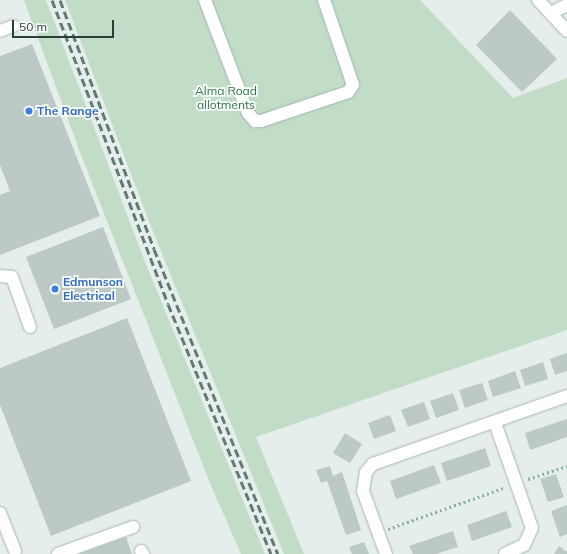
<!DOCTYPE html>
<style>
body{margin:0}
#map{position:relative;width:567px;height:554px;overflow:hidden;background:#e6eeeb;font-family:Mulish,sans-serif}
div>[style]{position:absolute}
.green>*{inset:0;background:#c1ddc8}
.building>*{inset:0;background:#bcc9c4}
.path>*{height:2.5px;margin-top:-1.25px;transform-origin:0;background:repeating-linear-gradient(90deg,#89afa3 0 2px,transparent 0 5px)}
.roads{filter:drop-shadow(0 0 1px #a9b6b2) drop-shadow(0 0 1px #a9b6b2)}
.minor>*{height:12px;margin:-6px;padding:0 6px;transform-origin:6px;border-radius:6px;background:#fff}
.rail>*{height:3px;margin-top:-1.5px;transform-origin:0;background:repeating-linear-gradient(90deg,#617b73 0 8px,transparent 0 12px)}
.dots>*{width:11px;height:11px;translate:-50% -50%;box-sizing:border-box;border:2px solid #f7fbf9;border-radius:50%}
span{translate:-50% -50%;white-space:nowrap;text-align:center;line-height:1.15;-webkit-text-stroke:3.5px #f7fbf9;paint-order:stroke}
.park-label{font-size:12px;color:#33744b}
.shop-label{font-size:12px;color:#366cbe;font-weight:700}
.left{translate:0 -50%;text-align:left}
.scale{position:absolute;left:12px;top:20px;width:102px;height:18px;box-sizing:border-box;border:2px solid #264038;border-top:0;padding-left:5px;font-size:12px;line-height:14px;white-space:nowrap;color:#264038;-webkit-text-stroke:3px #f7fbf9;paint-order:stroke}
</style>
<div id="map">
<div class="green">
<i style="clip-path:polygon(24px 0,46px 0,145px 262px,265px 554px,241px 554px,212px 488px,81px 155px)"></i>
<i style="clip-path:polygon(65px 0,420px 0,513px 98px,567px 78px,567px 330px,256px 437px,304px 554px,284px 554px,150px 224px)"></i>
</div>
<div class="building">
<i style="clip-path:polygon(510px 10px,557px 59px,522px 92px,476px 45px)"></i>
<i style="clip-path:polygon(32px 44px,100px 216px,0 255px,0 195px,10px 191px,0 165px,0 56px)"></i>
<i style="clip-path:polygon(103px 227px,131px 299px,54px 329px,26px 257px)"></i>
<i style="clip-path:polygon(127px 318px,191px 481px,51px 536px,0 405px,0 368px)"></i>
<i style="clip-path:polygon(567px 353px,567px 371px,555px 375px,550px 359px)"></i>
<i style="clip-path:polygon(543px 362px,548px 379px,525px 386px,520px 370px)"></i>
<i style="clip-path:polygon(515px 371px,521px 388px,493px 397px,488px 381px)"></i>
<i style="clip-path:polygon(482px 383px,488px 400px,465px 408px,459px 390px)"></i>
<i style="clip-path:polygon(453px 393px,459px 410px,436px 418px,430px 401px)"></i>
<i style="clip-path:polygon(424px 402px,430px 419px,408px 427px,401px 410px)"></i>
<i style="clip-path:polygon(390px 415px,396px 431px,374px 439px,368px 423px)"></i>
<i style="clip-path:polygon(567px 419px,567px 437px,530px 450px,525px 433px)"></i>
<i style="clip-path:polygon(345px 433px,362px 444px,350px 463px,333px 453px)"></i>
<i style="clip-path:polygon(485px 448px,491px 466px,447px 481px,441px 463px)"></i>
<i style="clip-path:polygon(434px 465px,441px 483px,396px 499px,390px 481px)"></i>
<i style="clip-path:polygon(330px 466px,333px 476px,342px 472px,361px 530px,346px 535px,327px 481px,321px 483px,316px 470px)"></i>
<i style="clip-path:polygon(556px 474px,564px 497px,548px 502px,540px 479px)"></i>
<i style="clip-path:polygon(567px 505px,567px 534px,560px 537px,551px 511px)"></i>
<i style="clip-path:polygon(506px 511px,512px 527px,472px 541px,467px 525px)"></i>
<i style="clip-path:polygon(453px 531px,458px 547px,436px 554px,413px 554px,409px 546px)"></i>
<i style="clip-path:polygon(126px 537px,132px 554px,79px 554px)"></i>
<i style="clip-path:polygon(364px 542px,369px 554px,352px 554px,349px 547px)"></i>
<i style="clip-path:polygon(559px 546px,567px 552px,567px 554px,554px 554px)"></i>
</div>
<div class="path">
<i style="left:528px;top:479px;width:41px;rotate:-18.4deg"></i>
<i style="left:388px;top:529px;width:125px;rotate:-19.6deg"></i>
</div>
<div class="roads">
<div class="minor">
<i style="left:205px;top:0;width:121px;rotate:69.2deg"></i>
<i style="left:248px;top:113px;width:11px;rotate:49deg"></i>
<i style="left:255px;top:121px;width:6px"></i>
<i style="left:261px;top:121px;width:92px;rotate:-18.4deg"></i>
<i style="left:348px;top:92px;width:9px;rotate:-54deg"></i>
<i style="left:353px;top:85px;width:90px;rotate:-108.8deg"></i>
<i style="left:538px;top:0;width:42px;rotate:46.9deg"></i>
<i style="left:551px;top:13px;width:18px;rotate:-27deg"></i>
<i style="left:0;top:31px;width:14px;rotate:-21deg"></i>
<i style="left:0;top:276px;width:12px;rotate:5deg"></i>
<i style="left:12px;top:277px;width:53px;rotate:70.2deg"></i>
<i style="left:495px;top:423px;width:111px;rotate:70.6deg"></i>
<i style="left:532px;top:528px;width:19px;rotate:115deg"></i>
<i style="left:524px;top:545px;width:21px;rotate:155deg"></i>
<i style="left:0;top:513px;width:41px;rotate:68.5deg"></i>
<i style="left:141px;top:551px;width:4px;rotate:56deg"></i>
<i style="left:58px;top:554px;width:80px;rotate:-19.8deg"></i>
<i style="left:386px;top:554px;width:67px;rotate:-110.1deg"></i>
<i style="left:363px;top:491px;width:19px;rotate:-81deg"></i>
<i style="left:366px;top:472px;width:11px;rotate:-49deg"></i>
<i style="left:373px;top:464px;width:206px;rotate:-19.3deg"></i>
</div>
</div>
<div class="rail">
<i style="left:52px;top:0;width:325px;rotate:69.1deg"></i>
<i style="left:168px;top:304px;width:270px;rotate:67.6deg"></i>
<i style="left:60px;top:0;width:266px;rotate:69.3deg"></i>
<i style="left:154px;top:249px;width:329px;rotate:67.9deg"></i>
</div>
<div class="dots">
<i style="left:29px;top:111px;background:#3f7fe0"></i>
<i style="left:55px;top:289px;background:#3f7fe0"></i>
</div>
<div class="park-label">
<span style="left:226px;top:98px">Alma Road<br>allotments</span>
</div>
<div class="shop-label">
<span class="left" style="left:37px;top:111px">The Range</span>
<span class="left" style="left:63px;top:289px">Edmunson<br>Electrical</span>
</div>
<div class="scale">50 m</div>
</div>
